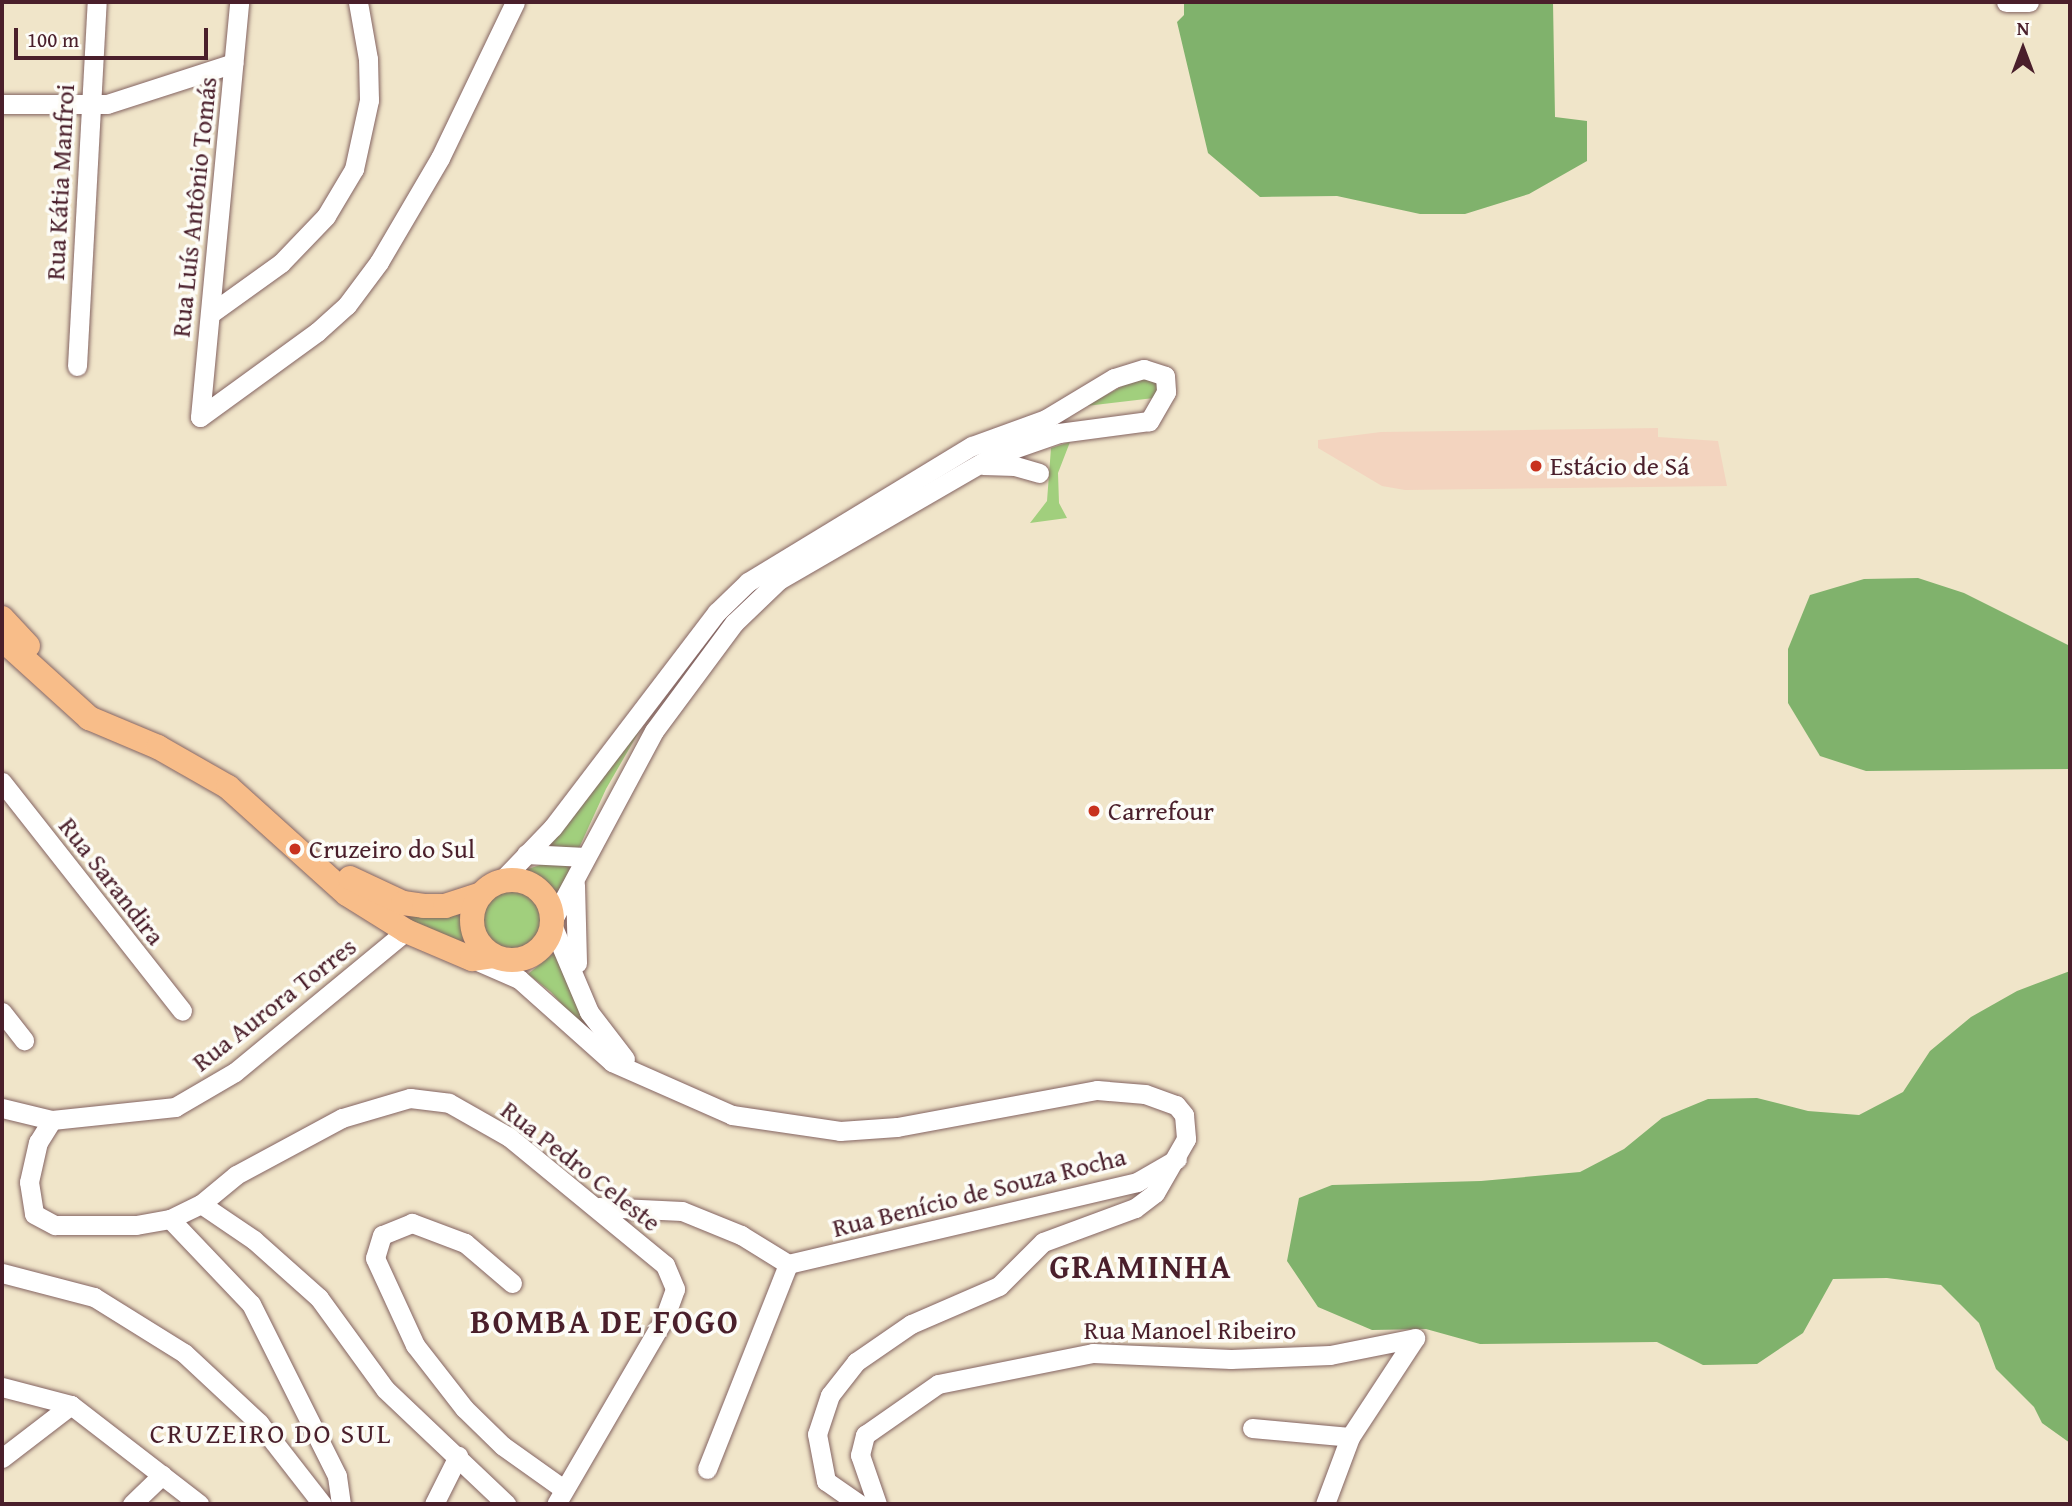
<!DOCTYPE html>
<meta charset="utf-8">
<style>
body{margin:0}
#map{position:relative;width:2072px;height:1506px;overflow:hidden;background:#f0e5c9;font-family:"Gentium Book Plus",serif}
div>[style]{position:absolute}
.built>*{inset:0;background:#f3d4bf}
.green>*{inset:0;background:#a1cf7d}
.round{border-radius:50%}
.forest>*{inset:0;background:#80b26c}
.roads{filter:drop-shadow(0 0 2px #846462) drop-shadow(0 0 2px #846462)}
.minor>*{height:19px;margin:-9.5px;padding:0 9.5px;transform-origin:9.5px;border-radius:9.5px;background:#fff}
.major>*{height:24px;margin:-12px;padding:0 12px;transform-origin:12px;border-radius:12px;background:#f8bd89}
.major>.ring{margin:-12px;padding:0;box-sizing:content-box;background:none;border:24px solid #f8bd89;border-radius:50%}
.dots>*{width:19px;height:19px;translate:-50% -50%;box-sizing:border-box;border:4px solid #fdfcf7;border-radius:50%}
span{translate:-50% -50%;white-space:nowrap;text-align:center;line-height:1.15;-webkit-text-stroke:7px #fdfcf7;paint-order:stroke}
.street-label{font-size:26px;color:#4a1f2b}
.poi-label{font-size:26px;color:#4a1f2b}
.left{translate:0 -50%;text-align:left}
.neighbourhood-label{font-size:28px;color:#4a1f2b;letter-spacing:2px}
.district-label{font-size:33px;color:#4a1f2b;font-weight:700;letter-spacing:2px}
.frame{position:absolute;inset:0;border:4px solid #4a1f2b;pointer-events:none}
.north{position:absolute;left:1988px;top:14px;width:70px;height:70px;-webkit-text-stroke:5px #fdfcf7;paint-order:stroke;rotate:0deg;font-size:19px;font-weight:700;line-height:28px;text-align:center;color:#4a1f2b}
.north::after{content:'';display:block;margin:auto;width:24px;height:32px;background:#4a1f2b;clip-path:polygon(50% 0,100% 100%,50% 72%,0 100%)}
.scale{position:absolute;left:14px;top:28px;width:194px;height:32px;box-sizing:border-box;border:4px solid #4a1f2b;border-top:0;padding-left:9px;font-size:21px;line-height:24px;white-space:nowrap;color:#4a1f2b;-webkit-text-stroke:5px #fdfcf7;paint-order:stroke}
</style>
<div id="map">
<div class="built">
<i style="clip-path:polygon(1658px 428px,1658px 437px,1718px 441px,1727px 486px,1405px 490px,1382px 486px,1318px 448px,1318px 440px,1381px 432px)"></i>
</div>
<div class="green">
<i style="clip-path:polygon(1143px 375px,1159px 383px,1154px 398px,1086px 406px)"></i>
<i style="clip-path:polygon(1070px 442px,1058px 473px,1059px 503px,1067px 518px,1030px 523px,1047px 501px,1051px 448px)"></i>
<i style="clip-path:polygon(652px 709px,606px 789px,579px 848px,546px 846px,588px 798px)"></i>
<i style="clip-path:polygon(546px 863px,573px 864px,559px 898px,553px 888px,525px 870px)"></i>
<i style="clip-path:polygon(343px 879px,462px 906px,463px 926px,472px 947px,406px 922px)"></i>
<i class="round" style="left:481px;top:886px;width:66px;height:66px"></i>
<i style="clip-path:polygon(555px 952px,594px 1035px,590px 1036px,551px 992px,528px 974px)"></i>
</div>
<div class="forest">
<i style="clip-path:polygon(1184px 2px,1553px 2px,1555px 117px,1587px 121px,1587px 161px,1529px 194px,1465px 214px,1420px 214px,1337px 196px,1260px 197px,1208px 153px,1177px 22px,1184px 15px)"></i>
<i style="clip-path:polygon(1918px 578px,1964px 593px,2070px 646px,2070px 769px,1866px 771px,1820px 756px,1788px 703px,1788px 649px,1810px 595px,1864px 579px)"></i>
<i style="clip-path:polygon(2070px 971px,2070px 1443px,2042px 1423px,2034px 1407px,1996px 1369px,1979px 1323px,1941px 1285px,1887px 1278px,1833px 1279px,1803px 1333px,1757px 1364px,1703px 1365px,1657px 1342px,1480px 1344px,1426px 1329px,1372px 1330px,1318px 1307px,1287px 1261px,1299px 1198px,1332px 1185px,1481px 1181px,1580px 1172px,1624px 1149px,1662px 1118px,1708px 1099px,1757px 1098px,1808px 1111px,1859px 1115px,1903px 1092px,1930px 1051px,1971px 1017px,2017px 991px)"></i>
</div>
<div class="roads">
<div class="minor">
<i style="left:2006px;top:2px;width:23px"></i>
<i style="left:2px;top:104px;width:105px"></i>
<i style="left:107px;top:104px;width:133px;rotate:-17.9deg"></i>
<i style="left:210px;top:314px;width:87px;rotate:-35.7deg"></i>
<i style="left:281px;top:263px;width:65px;rotate:-46.2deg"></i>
<i style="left:326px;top:216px;width:55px;rotate:-59.2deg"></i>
<i style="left:354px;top:169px;width:71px;rotate:-77.7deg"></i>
<i style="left:369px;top:100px;width:41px;rotate:-91.4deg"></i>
<i style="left:368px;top:59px;width:58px;rotate:-100deg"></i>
<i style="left:77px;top:366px;width:365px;rotate:-86.9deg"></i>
<i style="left:200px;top:417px;width:145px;rotate:-36deg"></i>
<i style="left:317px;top:332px;width:40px;rotate:-42deg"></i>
<i style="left:347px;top:305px;width:54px;rotate:-53.3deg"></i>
<i style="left:379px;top:262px;width:121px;rotate:-59.6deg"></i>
<i style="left:440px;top:158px;width:173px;rotate:-64.3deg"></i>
<i style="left:200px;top:417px;width:417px;rotate:-84.6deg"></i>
<i style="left:983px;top:465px;width:32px;rotate:2deg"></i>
<i style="left:1015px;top:466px;width:25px;rotate:16deg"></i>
<i style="left:2px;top:782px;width:291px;rotate:51.8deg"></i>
<i style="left:526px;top:854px;width:59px;rotate:2.9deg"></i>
<i style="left:500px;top:882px;width:76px;rotate:-46.1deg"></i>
<i style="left:553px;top:827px;width:270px;rotate:-52.7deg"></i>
<i style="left:717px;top:612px;width:43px;rotate:-44.1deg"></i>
<i style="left:748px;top:582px;width:262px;rotate:-31.3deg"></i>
<i style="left:972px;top:446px;width:79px;rotate:-20deg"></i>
<i style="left:1046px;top:419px;width:79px;rotate:-31.1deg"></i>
<i style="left:1114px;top:378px;width:31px;rotate:-17deg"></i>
<i style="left:1144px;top:369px;width:22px;rotate:18deg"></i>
<i style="left:1165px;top:376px;width:16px;rotate:86deg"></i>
<i style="left:1166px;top:392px;width:34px;rotate:120deg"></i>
<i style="left:1149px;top:421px;width:91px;rotate:172.4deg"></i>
<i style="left:1059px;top:433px;width:70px;rotate:160.8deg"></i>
<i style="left:993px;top:456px;width:247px;rotate:149.9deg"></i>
<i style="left:779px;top:580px;width:62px;rotate:136.3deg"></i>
<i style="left:734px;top:623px;width:134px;rotate:126.5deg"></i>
<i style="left:654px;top:731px;width:213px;rotate:118.2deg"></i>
<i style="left:575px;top:885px;width:78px;rotate:88.5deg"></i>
<i style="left:553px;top:927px;width:92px;rotate:67deg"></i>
<i style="left:589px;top:1012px;width:59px;rotate:52.5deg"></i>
<i style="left:473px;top:959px;width:50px;rotate:23.5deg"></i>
<i style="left:519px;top:979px;width:125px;rotate:41.7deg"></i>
<i style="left:612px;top:1062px;width:131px;rotate:23.8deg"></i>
<i style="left:732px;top:1115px;width:109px;rotate:8.4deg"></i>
<i style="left:840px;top:1131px;width:57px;rotate:-4deg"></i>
<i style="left:897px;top:1127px;width:203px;rotate:-10.5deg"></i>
<i style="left:1097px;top:1090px;width:48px;rotate:4.8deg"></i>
<i style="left:1145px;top:1094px;width:33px;rotate:20deg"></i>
<i style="left:1176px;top:1105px;width:13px;rotate:51deg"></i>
<i style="left:1184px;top:1115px;width:24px;rotate:85deg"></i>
<i style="left:1186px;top:1139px;width:62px;rotate:119.9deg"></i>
<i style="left:1155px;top:1193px;width:25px;rotate:143deg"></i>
<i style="left:1135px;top:1208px;width:98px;rotate:159.7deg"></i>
<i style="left:1043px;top:1242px;width:62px;rotate:135deg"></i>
<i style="left:999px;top:1286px;width:96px;rotate:156.6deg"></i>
<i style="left:911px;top:1324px;width:67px;rotate:145.4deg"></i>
<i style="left:856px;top:1362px;width:42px;rotate:128.2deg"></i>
<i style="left:830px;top:1395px;width:41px;rotate:108.4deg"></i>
<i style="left:817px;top:1434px;width:48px;rotate:79.2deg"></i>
<i style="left:826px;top:1481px;width:40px;rotate:34.9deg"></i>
<i style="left:2px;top:1012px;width:36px;rotate:52deg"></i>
<i style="left:2px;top:1108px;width:51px;rotate:13.5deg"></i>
<i style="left:52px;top:1120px;width:124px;rotate:-6deg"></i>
<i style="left:175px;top:1107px;width:69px;rotate:-30.3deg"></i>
<i style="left:235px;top:1072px;width:222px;rotate:-39.5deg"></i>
<i style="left:52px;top:1120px;width:26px;rotate:122deg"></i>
<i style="left:38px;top:1142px;width:41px;rotate:102.7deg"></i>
<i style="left:29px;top:1182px;width:32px;rotate:81deg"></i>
<i style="left:34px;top:1214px;width:24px;rotate:28deg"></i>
<i style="left:55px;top:1225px;width:81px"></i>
<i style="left:136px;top:1225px;width:35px;rotate:-10deg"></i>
<i style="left:170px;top:1219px;width:34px;rotate:-26deg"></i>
<i style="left:201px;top:1204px;width:45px;rotate:-39.6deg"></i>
<i style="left:236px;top:1175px;width:120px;rotate:-28.3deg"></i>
<i style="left:342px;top:1118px;width:71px;rotate:-16.4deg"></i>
<i style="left:410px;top:1098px;width:39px;rotate:7deg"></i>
<i style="left:449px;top:1103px;width:69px;rotate:29.5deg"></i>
<i style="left:509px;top:1137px;width:202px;rotate:39.4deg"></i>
<i style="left:665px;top:1265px;width:26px;rotate:67deg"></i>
<i style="left:675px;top:1289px;width:30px;rotate:110deg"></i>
<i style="left:665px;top:1317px;width:216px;rotate:120.2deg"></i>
<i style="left:201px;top:1204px;width:64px;rotate:34.2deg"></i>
<i style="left:254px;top:1240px;width:87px;rotate:41.7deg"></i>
<i style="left:319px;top:1298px;width:112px;rotate:54deg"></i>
<i style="left:385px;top:1389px;width:167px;rotate:43.5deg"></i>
<i style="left:599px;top:1207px;width:83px;rotate:2.8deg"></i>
<i style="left:682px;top:1211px;width:64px;rotate:22.1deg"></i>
<i style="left:741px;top:1235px;width:55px;rotate:31.7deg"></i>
<i style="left:170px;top:1219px;width:117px;rotate:46.4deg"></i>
<i style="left:251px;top:1304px;width:192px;rotate:63.4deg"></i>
<i style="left:337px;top:1476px;width:28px;rotate:82deg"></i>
<i style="left:788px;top:1264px;width:359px;rotate:-13.2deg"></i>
<i style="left:1137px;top:1182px;width:46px;rotate:-29.9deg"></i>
<i style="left:2px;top:1273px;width:95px;rotate:14.6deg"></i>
<i style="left:94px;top:1297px;width:106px;rotate:31.9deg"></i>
<i style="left:184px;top:1353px;width:103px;rotate:43deg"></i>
<i style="left:259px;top:1423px;width:103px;rotate:52.1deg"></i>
<i style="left:512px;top:1283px;width:62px;rotate:-139.6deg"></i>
<i style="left:465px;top:1243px;width:57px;rotate:-159.3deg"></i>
<i style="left:412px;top:1223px;width:32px;rotate:158deg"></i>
<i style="left:382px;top:1235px;width:24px;rotate:107deg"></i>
<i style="left:375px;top:1258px;width:96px;rotate:65.3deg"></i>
<i style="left:415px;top:1345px;width:80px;rotate:52.1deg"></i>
<i style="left:464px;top:1408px;width:54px;rotate:44.3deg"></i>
<i style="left:503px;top:1446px;width:72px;rotate:35.4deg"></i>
<i style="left:2px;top:1387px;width:71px;rotate:14.6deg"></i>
<i style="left:71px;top:1405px;width:162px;rotate:37.7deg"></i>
<i style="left:1252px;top:1428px;width:98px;rotate:5.2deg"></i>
<i style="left:2px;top:1458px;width:87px;rotate:-37.5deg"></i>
<i style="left:707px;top:1469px;width:220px;rotate:-68.4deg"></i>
<i style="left:132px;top:1504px;width:42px;rotate:-44deg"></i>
<i style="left:434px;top:1504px;width:54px;rotate:-63.4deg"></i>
<i style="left:877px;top:1504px;width:52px;rotate:-109.1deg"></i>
<i style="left:860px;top:1455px;width:21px;rotate:-76deg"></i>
<i style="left:865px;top:1435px;width:89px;rotate:-34.9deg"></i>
<i style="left:938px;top:1384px;width:158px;rotate:-11.3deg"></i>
<i style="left:1093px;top:1353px;width:138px;rotate:2.5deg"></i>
<i style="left:1231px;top:1359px;width:99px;rotate:-2.3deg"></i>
<i style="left:1330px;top:1355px;width:87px;rotate:-11.3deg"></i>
<i style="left:1325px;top:1504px;width:72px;rotate:-69.5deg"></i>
<i style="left:1350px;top:1437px;width:118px;rotate:-56.7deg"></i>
</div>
<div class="major">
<i style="left:2px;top:618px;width:38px;rotate:47deg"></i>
<i style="left:2px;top:639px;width:118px;rotate:42.2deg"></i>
<i style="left:89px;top:718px;width:75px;rotate:22.8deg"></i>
<i style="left:158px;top:747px;width:81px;rotate:29.7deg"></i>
<i style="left:228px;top:787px;width:160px;rotate:42deg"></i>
<i style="left:347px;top:894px;width:70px;rotate:32.1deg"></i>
<i style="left:406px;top:931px;width:72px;rotate:23deg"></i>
<i style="left:472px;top:959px;width:21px;rotate:-8deg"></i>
<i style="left:350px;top:878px;width:59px;rotate:25.3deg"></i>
<i style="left:403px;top:903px;width:21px;rotate:8deg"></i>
<i style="left:424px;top:906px;width:21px"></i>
<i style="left:445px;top:906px;width:38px;rotate:-18deg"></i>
<i class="ring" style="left:472px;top:880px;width:56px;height:56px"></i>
</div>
</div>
<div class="dots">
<i style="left:1536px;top:466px;background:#c8321e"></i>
<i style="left:1094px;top:811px;background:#c8321e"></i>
<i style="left:295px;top:849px;background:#c8321e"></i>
</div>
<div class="street-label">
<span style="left:60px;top:182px;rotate:-87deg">Rua Kátia Manfroi</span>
<span style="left:194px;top:207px;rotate:-84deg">Rua Luís Antônio Tomás</span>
<span style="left:112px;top:881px;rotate:52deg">Rua Sarandira</span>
<span style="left:274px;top:1004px;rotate:-38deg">Rua Aurora Torres</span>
<span style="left:581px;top:1166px;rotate:38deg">Rua Pedro Celeste</span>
<span style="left:979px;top:1192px;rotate:-14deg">Rua Benício de Souza Rocha</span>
<span style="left:1190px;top:1330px">Rua Manoel Ribeiro</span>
</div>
<div class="poi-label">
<span class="left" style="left:1550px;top:466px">Estácio de Sá</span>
<span class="left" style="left:1108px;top:811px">Carrefour</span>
<span class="left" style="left:309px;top:849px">Cruzeiro do Sul</span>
</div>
<div class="neighbourhood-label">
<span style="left:271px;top:1433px">CRUZEIRO DO SUL</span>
</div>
<div class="district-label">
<span style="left:1141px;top:1267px">GRAMINHA</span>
<span style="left:605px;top:1322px">BOMBA DE FOGO</span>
</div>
<div class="frame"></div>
<div class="north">N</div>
<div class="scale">100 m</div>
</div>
